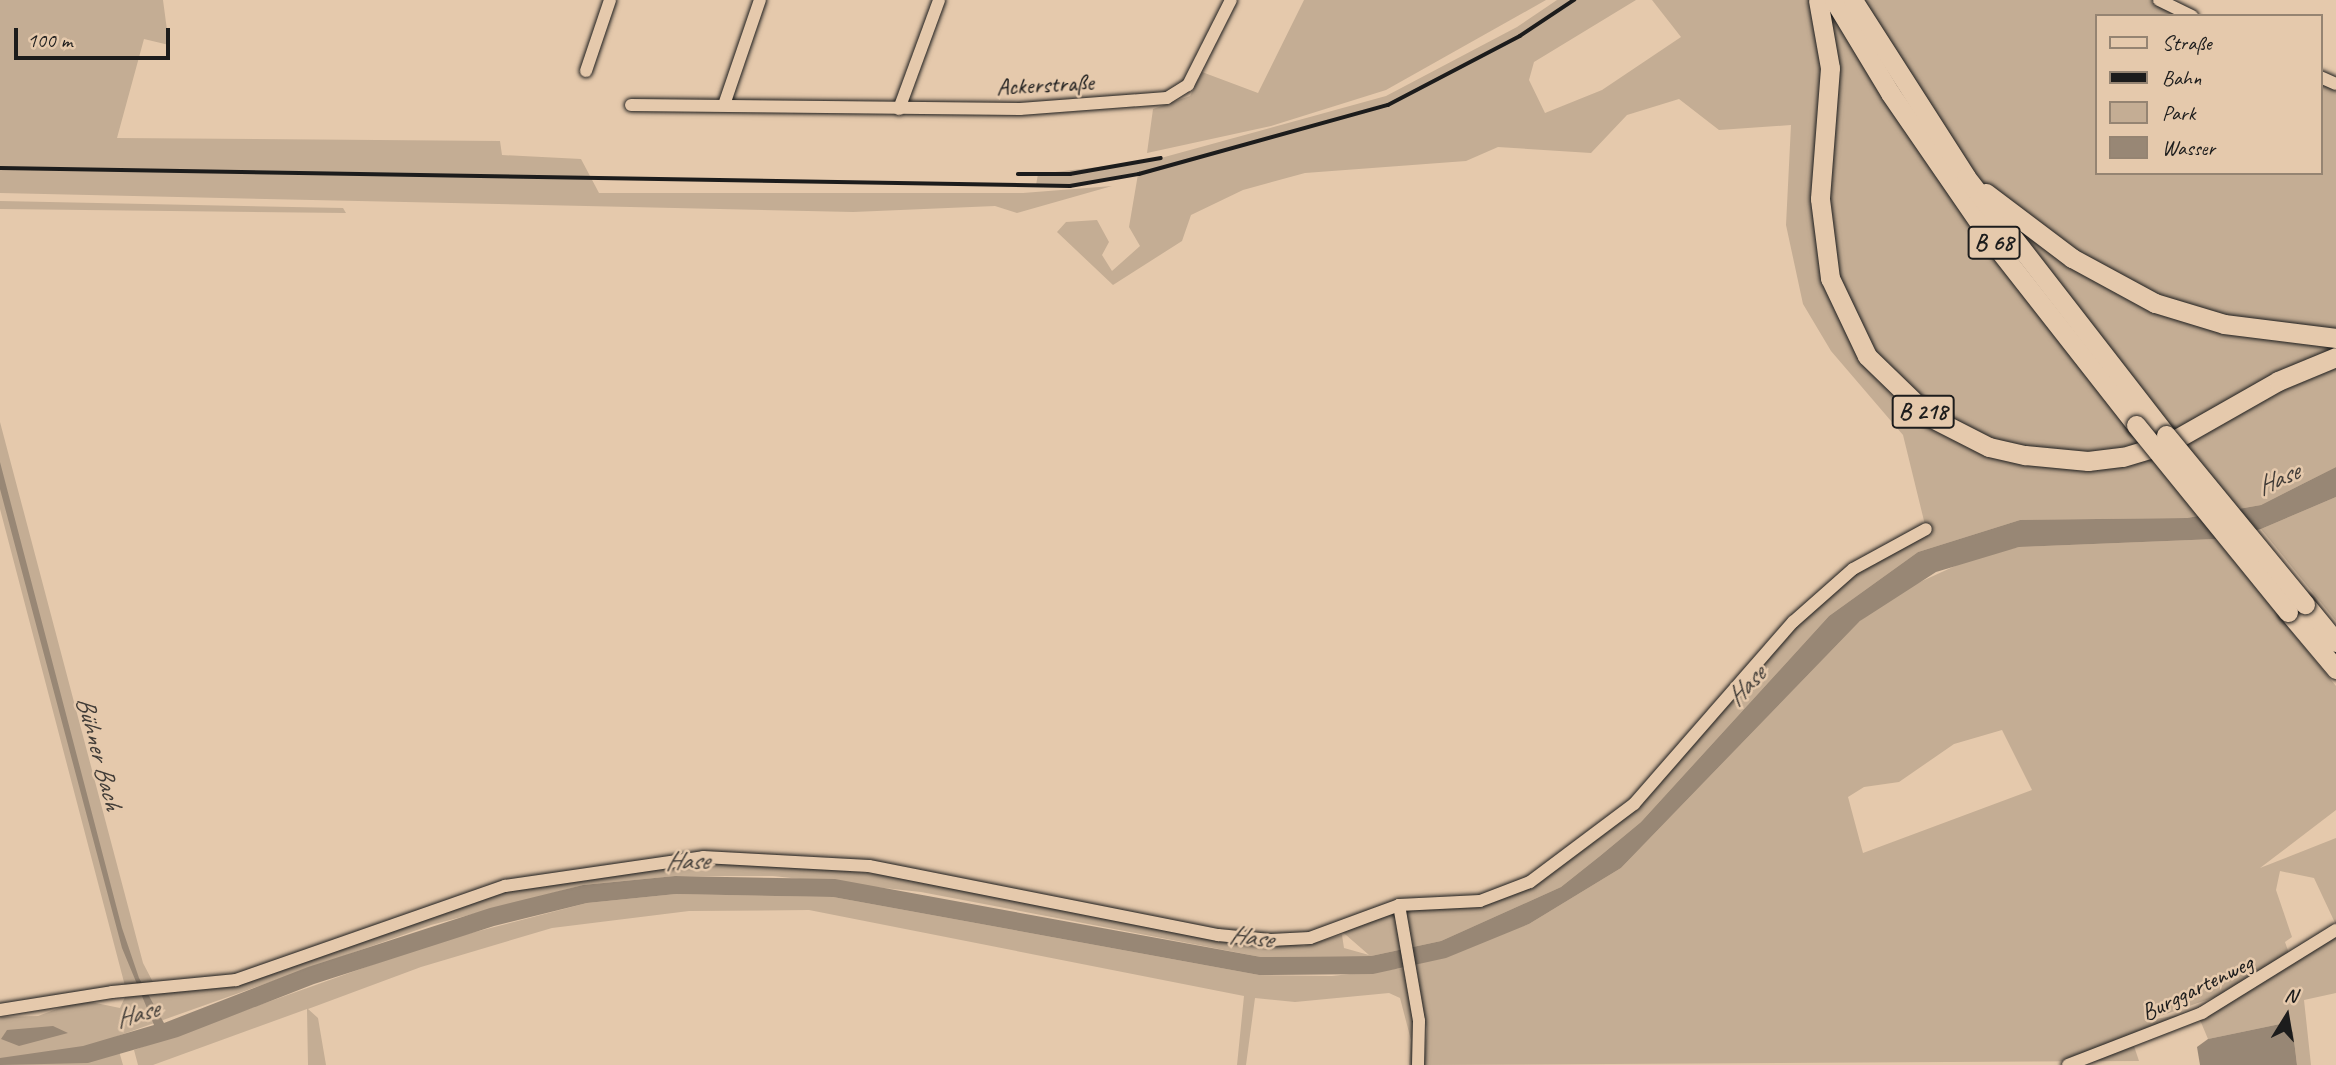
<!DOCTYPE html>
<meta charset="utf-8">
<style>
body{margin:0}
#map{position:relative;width:2336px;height:1065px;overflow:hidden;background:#e5c9ac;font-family:Caveat,sans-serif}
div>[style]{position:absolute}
.green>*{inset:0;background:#c4ad94}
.water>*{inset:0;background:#988775}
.roads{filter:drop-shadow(0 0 2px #1c1c1c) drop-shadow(0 0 2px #1c1c1c)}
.minor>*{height:12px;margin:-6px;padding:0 6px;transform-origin:6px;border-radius:6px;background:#e5c9ac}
.trunk>*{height:19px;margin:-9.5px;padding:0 9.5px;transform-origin:9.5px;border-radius:9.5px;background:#e5c9ac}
.rail>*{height:3.5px;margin:-1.75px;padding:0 1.75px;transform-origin:1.75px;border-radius:1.75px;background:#1c1c1c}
.bridges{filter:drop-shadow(0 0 2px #1c1c1c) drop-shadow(0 0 2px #1c1c1c)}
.trunk-bridge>*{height:19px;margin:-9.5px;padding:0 9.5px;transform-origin:9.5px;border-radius:9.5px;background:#e5c9ac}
span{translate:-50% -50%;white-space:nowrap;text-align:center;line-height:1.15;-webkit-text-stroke:5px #e5c9ac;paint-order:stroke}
.shield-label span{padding:2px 5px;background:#e5c9ac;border:2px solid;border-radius:5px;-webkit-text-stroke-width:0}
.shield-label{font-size:23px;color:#1c1c1c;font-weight:700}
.street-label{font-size:24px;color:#1c1c1c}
.water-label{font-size:26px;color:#413c37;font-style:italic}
.legend{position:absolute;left:2095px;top:14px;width:228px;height:161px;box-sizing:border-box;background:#e5c9ac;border:2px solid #958472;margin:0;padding:9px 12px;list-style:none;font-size:21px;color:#1c1c1c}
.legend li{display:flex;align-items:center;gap:14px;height:35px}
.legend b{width:35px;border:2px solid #958472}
.north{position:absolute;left:2252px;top:981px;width:70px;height:70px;-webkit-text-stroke:5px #e5c9ac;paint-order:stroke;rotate:11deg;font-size:19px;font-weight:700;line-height:28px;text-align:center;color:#1c1c1c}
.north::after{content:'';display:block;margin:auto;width:24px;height:32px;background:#1c1c1c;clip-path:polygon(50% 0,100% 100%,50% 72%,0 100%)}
.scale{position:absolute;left:14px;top:28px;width:156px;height:32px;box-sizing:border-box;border:4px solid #1c1c1c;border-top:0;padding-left:9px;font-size:21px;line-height:24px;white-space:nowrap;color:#1c1c1c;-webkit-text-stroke:5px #e5c9ac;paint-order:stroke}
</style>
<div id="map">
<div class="green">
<i style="clip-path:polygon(0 0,163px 0,169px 45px,144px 39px,117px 138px,500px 141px,502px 155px,581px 159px,599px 193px,1023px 193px,1112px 186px,1017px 213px,995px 206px,853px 212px,0 193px)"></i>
<i style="clip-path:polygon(1304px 0,1546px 0,1386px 90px,1271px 126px,1147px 153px,1153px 109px,1190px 96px,1202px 72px,1258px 93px)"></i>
<i style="clip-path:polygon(1557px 0,1636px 0,1534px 62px,1529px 80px,1545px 113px,1602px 90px,1681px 37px,1652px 0,1834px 0,2057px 298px,1853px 0,2159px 0,2192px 16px,2096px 16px,2096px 173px,2320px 173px,2320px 77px,2336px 84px,2336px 467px,2261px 505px,2187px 518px,2020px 520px,1918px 552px,1829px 616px,1641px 822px,1600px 856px,1561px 887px,1441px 941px,1371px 956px,1261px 957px,921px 892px,773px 876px,675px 876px,583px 885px,431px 925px,115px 1037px,123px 1065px,0 1065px,0 1017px,38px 1016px,81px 1000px,120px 1008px,125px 997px,237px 983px,505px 891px,704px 861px,775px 863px,929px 880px,1225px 939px,1304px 946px,1342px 935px,1344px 948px,1369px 955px,1338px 928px,1386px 908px,1507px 894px,1634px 804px,1793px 621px,1853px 569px,1926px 529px,1903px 435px,1831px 351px,1803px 304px,1786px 225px,1791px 125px,1719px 130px,1679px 99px,1627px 115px,1591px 153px,1498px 147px,1466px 161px,1305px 173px,1243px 190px,1191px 215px,1182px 241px,1113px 285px,1057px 232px,1066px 222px,1097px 220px,1109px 242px,1102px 255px,1112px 271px,1140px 246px,1129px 227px,1138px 174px,1070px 186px,1036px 185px,1038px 174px,1150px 161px,1386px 96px,1517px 27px)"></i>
<i style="clip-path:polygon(0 201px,343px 208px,346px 213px,0 209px)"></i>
<i style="clip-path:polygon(0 422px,143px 963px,155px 986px,125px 986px,0 509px)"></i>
<i style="clip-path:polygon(2336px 497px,2336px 621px,2261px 529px)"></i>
<i style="clip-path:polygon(evenodd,2216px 539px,2336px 686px,2336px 810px,2260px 868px,2336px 838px,2336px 925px,2314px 878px,2280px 871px,2276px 890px,2292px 937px,2285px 942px,2291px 959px,2241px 988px,2149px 1020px,2186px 1014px,2131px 1037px,2139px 1061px,1424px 1065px,1427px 1029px,1412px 966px,1529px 924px,1621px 868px,1860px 621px,1898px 592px,1977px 556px,2019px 547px,2216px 539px,2002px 730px,2032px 790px,1863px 853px,1848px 797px,1864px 787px,1899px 782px,1954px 744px,2002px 730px)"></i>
<i style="clip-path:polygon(676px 894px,833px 897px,1259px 975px,1332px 976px,1403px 968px,1412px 996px,1417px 1065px,1409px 1065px,1411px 1040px,1400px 998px,1389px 993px,1295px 1002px,1255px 998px,1246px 1065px,1237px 1065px,1244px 996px,809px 910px,689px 911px,552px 928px,421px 967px,308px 1009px,318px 1018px,326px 1065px,308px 1065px,307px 1009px,153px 1065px,138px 1065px,134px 1050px,436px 942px,587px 903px)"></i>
<i style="clip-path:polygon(2336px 933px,2336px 993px,2304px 1000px,2311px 1065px,2297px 1065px,2293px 1032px,2285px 1023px,2208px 1039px,2200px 1020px)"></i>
</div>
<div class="water">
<i style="clip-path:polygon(0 462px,122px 928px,139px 978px,164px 1023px,308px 967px,490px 908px,583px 885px,675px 876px,835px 879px,1261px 957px,1371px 956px,1441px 941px,1561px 887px,1600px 856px,1641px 822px,1829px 616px,1918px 552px,2020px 520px,2187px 518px,2261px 505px,2336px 467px,2336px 497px,2261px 529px,2216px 539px,2019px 547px,1936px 572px,1860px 621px,1621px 868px,1529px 924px,1446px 958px,1373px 974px,1259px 975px,833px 897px,676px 894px,587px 903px,494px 926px,314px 984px,178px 1037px,88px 1063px,0 1065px,0 1058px,83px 1046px,154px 1025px,122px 948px,0 489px)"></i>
<i style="clip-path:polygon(2285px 1023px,2293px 1032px,2297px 1065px,2200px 1065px,2197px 1047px,2208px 1039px)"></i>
<i style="clip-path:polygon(53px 1026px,68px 1033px,19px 1046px,1px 1039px,7px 1030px)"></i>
</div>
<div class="roads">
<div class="minor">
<i style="left:2159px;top:0;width:37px;rotate:26deg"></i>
<i style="left:586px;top:71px;width:75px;rotate:-71.3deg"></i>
<i style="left:2320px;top:77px;width:17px;rotate:24deg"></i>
<i style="left:725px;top:102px;width:108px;rotate:-71.1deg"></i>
<i style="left:631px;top:105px;width:389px;rotate:0.6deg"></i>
<i style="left:1020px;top:109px;width:147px;rotate:-4.3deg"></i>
<i style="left:1167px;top:98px;width:25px;rotate:-32deg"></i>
<i style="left:1188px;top:85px;width:95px;rotate:-63.2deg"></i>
<i style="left:899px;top:109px;width:116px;rotate:-69.8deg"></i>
<i style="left:1399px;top:905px;width:118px;rotate:80.2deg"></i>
<i style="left:1419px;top:1021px;width:44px;rotate:91.3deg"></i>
<i style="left:0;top:1010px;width:113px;rotate:-9.1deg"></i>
<i style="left:112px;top:992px;width:125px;rotate:-5.5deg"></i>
<i style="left:236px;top:980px;width:285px;rotate:-19.3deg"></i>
<i style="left:505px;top:886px;width:200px;rotate:-8.3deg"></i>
<i style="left:703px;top:857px;width:166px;rotate:3.1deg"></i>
<i style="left:869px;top:866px;width:356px;rotate:11.2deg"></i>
<i style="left:1218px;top:935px;width:53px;rotate:5.4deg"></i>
<i style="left:1271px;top:940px;width:39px;rotate:-3deg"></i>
<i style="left:1310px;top:938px;width:95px;rotate:-20.3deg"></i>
<i style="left:1399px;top:905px;width:81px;rotate:-2.8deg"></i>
<i style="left:1480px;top:901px;width:53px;rotate:-20.8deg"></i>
<i style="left:1530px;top:882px;width:130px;rotate:-36.9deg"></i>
<i style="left:1634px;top:804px;width:242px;rotate:-48.9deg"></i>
<i style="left:1793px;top:622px;width:80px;rotate:-41.5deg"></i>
<i style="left:1853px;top:569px;width:83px;rotate:-28.7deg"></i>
<i style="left:2068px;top:1065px;width:144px;rotate:-21.2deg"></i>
<i style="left:2202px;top:1013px;width:158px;rotate:-31.8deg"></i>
</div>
<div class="trunk">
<i style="left:1818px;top:0;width:69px;rotate:80deg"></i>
<i style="left:1830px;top:68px;width:131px;rotate:94.4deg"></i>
<i style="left:1820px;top:199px;width:80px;rotate:82.8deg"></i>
<i style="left:1830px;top:278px;width:86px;rotate:64.6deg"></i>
<i style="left:1867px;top:356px;width:88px;rotate:44.1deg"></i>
<i style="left:1930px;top:417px;width:66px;rotate:27deg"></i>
<i style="left:1989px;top:447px;width:37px;rotate:13deg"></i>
<i style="left:2025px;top:455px;width:63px;rotate:5.4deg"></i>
<i style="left:2088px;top:461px;width:35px;rotate:-7deg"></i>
<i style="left:2123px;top:457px;width:48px;rotate:-16.9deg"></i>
<i style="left:2169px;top:443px;width:125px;rotate:-29.6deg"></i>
<i style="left:2278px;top:381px;width:63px;rotate:-22.5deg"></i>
<i style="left:1834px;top:0;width:109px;rotate:58.9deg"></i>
<i style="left:1890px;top:93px;width:178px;rotate:55.5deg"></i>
<i style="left:1991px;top:240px;width:235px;rotate:51.9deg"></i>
<i style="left:1853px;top:0;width:210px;rotate:57.4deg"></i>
<i style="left:1966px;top:177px;width:326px;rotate:52.2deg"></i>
<i style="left:1986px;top:193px;width:108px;rotate:37.1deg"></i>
<i style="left:2072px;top:258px;width:94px;rotate:28.5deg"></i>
<i style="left:2155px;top:303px;width:72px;rotate:16.9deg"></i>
<i style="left:2224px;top:324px;width:113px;rotate:7.1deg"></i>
<i style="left:2305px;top:604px;width:49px;rotate:50.8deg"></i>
<i style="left:2288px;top:612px;width:75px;rotate:49.9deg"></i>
</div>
</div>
<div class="rail">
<i style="left:0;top:168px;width:1070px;rotate:0.96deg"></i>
<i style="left:1070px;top:186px;width:70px;rotate:-9.9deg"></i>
<i style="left:1139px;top:174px;width:258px;rotate:-15.5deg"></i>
<i style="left:1388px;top:105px;width:149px;rotate:-27.6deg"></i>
<i style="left:1520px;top:36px;width:65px;rotate:-33.7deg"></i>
<i style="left:1018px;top:174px;width:52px"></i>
<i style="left:1070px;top:174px;width:92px;rotate:-10deg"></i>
</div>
<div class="bridges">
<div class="trunk-bridge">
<i style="left:2136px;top:425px;width:241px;rotate:50.9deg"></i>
<i style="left:2166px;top:435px;width:219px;rotate:50.6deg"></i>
</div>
</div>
<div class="shield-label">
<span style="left:1994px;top:243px">B 68</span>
<span style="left:1923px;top:412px">B 218</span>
</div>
<div class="street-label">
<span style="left:1045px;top:85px;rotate:-3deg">Ackerstraße</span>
<span style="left:2197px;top:988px;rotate:-26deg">Burggartenweg</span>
</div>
<div class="water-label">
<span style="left:2278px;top:479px;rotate:-24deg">Hase</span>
<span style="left:1746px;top:686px;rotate:-47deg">Hase</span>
<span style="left:99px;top:753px;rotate:75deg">Bühner Bach</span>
<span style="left:687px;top:861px;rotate:-1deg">Hase</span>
<span style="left:1251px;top:937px;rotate:7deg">Hase</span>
<span style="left:137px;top:1014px;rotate:-16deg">Hase</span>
</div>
<ul class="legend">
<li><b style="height:9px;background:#e5c9ac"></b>Straße</li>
<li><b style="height:9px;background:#1c1c1c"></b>Bahn</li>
<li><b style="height:19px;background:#c4ad94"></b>Park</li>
<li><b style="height:19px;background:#988775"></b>Wasser</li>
</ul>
<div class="north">N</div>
<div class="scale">100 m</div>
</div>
